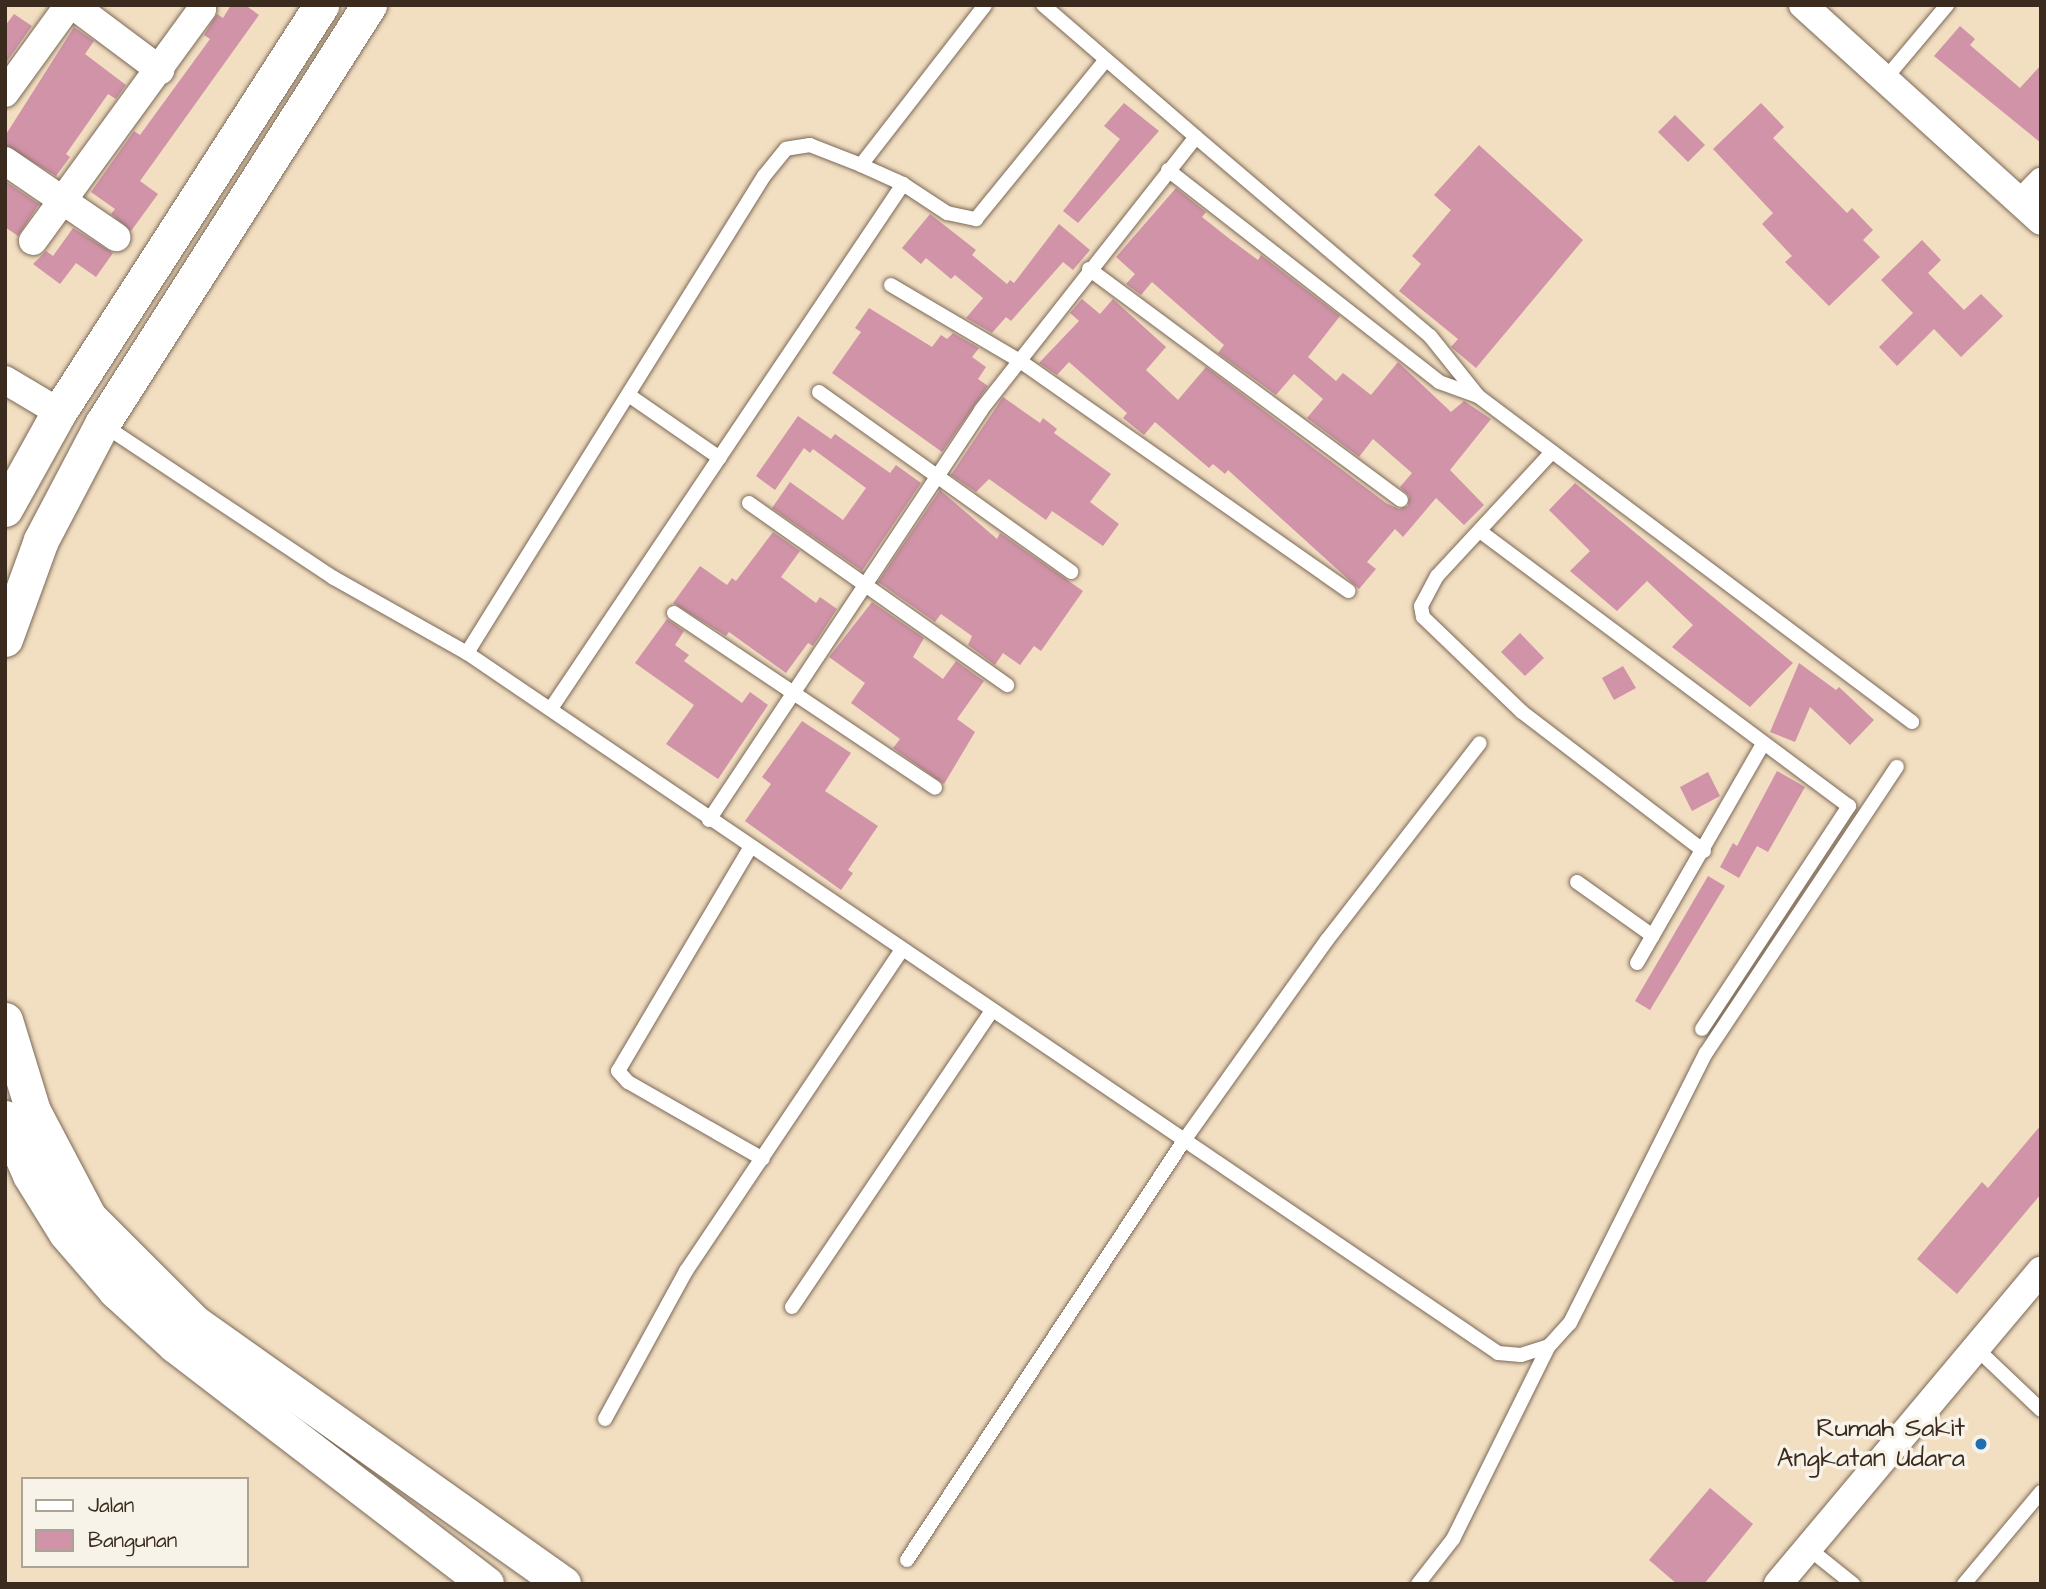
<!DOCTYPE html>
<style>
body{margin:0}
#map{position:relative;width:2046px;height:1589px;overflow:hidden;background:#f2dec1;font-family:"Architects Daughter",sans-serif}
div>[style]{position:absolute}
.building>*{inset:0;background:#d093a8}
.roads{filter:drop-shadow(0 0 2px #7b6957) drop-shadow(0 0 2px #7b6957)}
.service>*{height:14px;margin:-7px;padding:0 7px;transform-origin:7px;border-radius:7px;background:#fff}
.minor>*{height:28px;margin:-14px;padding:0 14px;transform-origin:14px;border-radius:14px;background:#fff}
.tertiary>*{height:35px;margin:-17.5px;padding:0 17.5px;transform-origin:17.5px;border-radius:17.5px;background:#fff}
.dots>*{width:19px;height:19px;translate:-50% -50%;box-sizing:border-box;border:4px solid #f7f3e8;border-radius:50%}
span{translate:-50% -50%;white-space:nowrap;text-align:center;line-height:1.15;-webkit-text-stroke:7px #f7f3e8;paint-order:stroke}
.poi-label{font-size:26px;color:#3b2a1e}
.right{translate:-100% -50%;text-align:right}
.frame{position:absolute;inset:0;border:7px solid #3b2a1e;pointer-events:none}
.legend{position:absolute;left:21px;top:1477px;width:228px;height:91px;box-sizing:border-box;background:#f7f3e8;border:2px solid #aca397;margin:0;padding:9px 12px;list-style:none;font-size:21px;color:#3b2a1e}
.legend li{display:flex;align-items:center;gap:14px;height:35px}
.legend b{width:35px;border:2px solid #aca397}
</style>
<div id="map">
<div class="building">
<i style="clip-path:polygon(231px 5px,245px 5px,259px 15px,140px 181px,158px 194px,131px 231px,111px 214px,115px 209px,91px 192px,134px 131px,140px 135px,210px 39px,204px 35px,217px 14px,223px 18px)"></i>
<i style="clip-path:polygon(14px 14px,32px 26px,5px 64px,5px 26px)"></i>
<i style="clip-path:polygon(1960px 26px,1975px 39px,1970px 45px,2020px 88px,2041px 65px,2041px 143px,1934px 56px)"></i>
<i style="clip-path:polygon(74px 27px,94px 41px,85px 54px,126px 85px,116px 99px,108px 94px,66px 154px,70px 157px,56px 176px,5px 145px,5px 136px)"></i>
<i style="clip-path:polygon(1124px 103px,1159px 131px,1078px 223px,1063px 211px,1120px 139px,1104px 126px)"></i>
<i style="clip-path:polygon(1761px 103px,1784px 127px,1773px 138px,1847px 213px,1852px 208px,1873px 230px,1863px 240px,1880px 257px,1829px 306px,1785px 262px,1792px 256px,1762px 224px,1773px 213px,1713px 149px)"></i>
<i style="clip-path:polygon(1675px 115px,1705px 145px,1688px 162px,1658px 132px)"></i>
<i style="clip-path:polygon(1479px 145px,1583px 240px,1476px 368px,1451px 347px,1458px 339px,1399px 291px,1421px 264px,1412px 256px,1451px 210px,1434px 195px)"></i>
<i style="clip-path:polygon(5px 181px,39px 204px,18px 236px,5px 227px)"></i>
<i style="clip-path:polygon(1176px 188px,1206px 212px,1202px 217px,1231px 240px,1258px 260px,1261px 255px,1340px 316px,1308px 357px,1336px 381px,1343px 373px,1371px 395px,1398px 362px,1451px 412px,1464px 401px,1491px 419px,1450px 470px,1484px 505px,1464px 525px,1436px 498px,1403px 537px,1395px 529px,1367px 562px,1376px 569px,1359px 589px,1228px 470px,1225px 474px,1213px 464px,1209px 468px,1155px 422px,1144px 435px,1123px 418px,1127px 413px,1069px 362px,1057px 375px,1039px 363px,1079px 321px,1070px 313px,1082px 299px,1100px 314px,1113px 299px,1166px 347px,1146px 370px,1178px 400px,1206px 367px,1386px 503px,1399px 509px,1408px 506px,1409px 496px,1400px 487px,1412px 473px,1373px 439px,1359px 457px,1307px 418px,1323px 399px,1294px 374px,1276px 395px,1218px 353px,1224px 345px,1152px 282px,1141px 295px,1126px 284px,1135px 274px,1116px 257px)"></i>
<i style="clip-path:polygon(930px 214px,976px 250px,972px 255px,1007px 284px,1010px 280px,1014px 283px,1059px 224px,1090px 250px,1073px 270px,1063px 262px,1011px 321px,1006px 317px,992px 333px,966px 318px,983px 298px,955px 275px,951px 279px,926px 258px,921px 264px,902px 248px)"></i>
<i style="clip-path:polygon(73px 228px,113px 253px,96px 277px,76px 263px,60px 284px,33px 264px,46px 251px,53px 256px)"></i>
<i style="clip-path:polygon(1922px 240px,1941px 260px,1928px 273px,1964px 310px,1981px 294px,2003px 316px,1961px 357px,1934px 329px,1897px 366px,1879px 347px,1913px 313px,1881px 280px)"></i>
<i style="clip-path:polygon(869px 308px,932px 347px,941px 335px,947px 339px,953px 333px,979px 348px,972px 357px,986px 367px,978px 379px,988px 386px,942px 452px,832px 373px,861px 332px,855px 328px)"></i>
<i style="clip-path:polygon(1003px 397px,1040px 423px,1043px 418px,1057px 429px,1054px 433px,1111px 474px,1090px 502px,1119px 524px,1103px 546px,1052px 511px,1046px 520px,989px 479px,976px 492px,951px 475px)"></i>
<i style="clip-path:polygon(798px 416px,831px 439px,835px 434px,890px 473px,896px 465px,921px 483px,862px 571px,772px 508px,790px 482px,843px 520px,866px 488px,813px 449px,810px 453px,804px 448px,775px 490px,756px 476px)"></i>
<i style="clip-path:polygon(1575px 483px,1793px 663px,1750px 707px,1672px 647px,1693px 625px,1647px 581px,1617px 611px,1570px 571px,1590px 551px,1549px 510px)"></i>
<i style="clip-path:polygon(940px 490px,997px 539px,1000px 533px,1083px 591px,1041px 651px,1034px 646px,1020px 665px,1003px 653px,995px 665px,968px 645px,972px 636px,941px 614px,935px 622px,878px 582px)"></i>
<i style="clip-path:polygon(773px 532px,800px 551px,781px 577px,816px 603px,820px 597px,837px 609px,813px 646px,808px 643px,786px 673px,729px 632px,726px 636px,673px 603px,700px 566px,727px 585px,732px 578px,736px 581px)"></i>
<i style="clip-path:polygon(872px 602px,924px 638px,913px 657px,943px 679px,956px 661px,984px 681px,957px 719px,975px 732px,944px 784px,893px 748px,900px 739px,851px 703px,865px 683px,829px 657px)"></i>
<i style="clip-path:polygon(667px 619px,684px 631px,675px 645px,689px 655px,684px 661px,742px 703px,750px 692px,768px 705px,718px 779px,666px 744px,694px 705px,635px 663px)"></i>
<i style="clip-path:polygon(1520px 633px,1544px 658px,1525px 676px,1501px 652px)"></i>
<i style="clip-path:polygon(1799px 663px,1836px 690px,1839px 687px,1874px 720px,1850px 745px,1810px 707px,1795px 742px,1770px 732px)"></i>
<i style="clip-path:polygon(1623px 666px,1636px 688px,1614px 700px,1602px 678px)"></i>
<i style="clip-path:polygon(802px 721px,851px 753px,825px 791px,878px 826px,848px 870px,853px 873px,841px 890px,745px 821px,771px 784px,762px 777px)"></i>
<i style="clip-path:polygon(1777px 771px,1805px 787px,1768px 852px,1757px 846px,1739px 878px,1720px 867px,1733px 843px,1737px 846px)"></i>
<i style="clip-path:polygon(1708px 772px,1720px 796px,1692px 811px,1680px 787px)"></i>
<i style="clip-path:polygon(1708px 876px,1725px 886px,1650px 1010px,1635px 1001px)"></i>
<i style="clip-path:polygon(2041px 1125px,2041px 1194px,1957px 1294px,1917px 1259px,1982px 1182px,1988px 1188px)"></i>
<i style="clip-path:polygon(1710px 1488px,1753px 1524px,1704px 1584px,1677px 1584px,1649px 1560px)"></i>
</div>
<div class="roads">
<div class="service">
<i style="left:1885px;top:79px;width:97px;rotate:-50deg"></i>
<i style="left:1196px;top:137px;width:307px;rotate:40.4deg"></i>
<i style="left:1430px;top:336px;width:77px;rotate:51.3deg"></i>
<i style="left:861px;top:165px;width:55px;rotate:-158.6deg"></i>
<i style="left:810px;top:145px;width:24px;rotate:171deg"></i>
<i style="left:786px;top:149px;width:35px;rotate:129deg"></i>
<i style="left:764px;top:176px;width:562px;rotate:121.91deg"></i>
<i style="left:467px;top:653px;width:1246px;rotate:34.17deg"></i>
<i style="left:1498px;top:1353px;width:23px;rotate:5deg"></i>
<i style="left:1521px;top:1355px;width:29px;rotate:-18deg"></i>
<i style="left:1549px;top:1346px;width:31px;rotate:-48deg"></i>
<i style="left:1570px;top:1323px;width:302px;rotate:-63.3deg"></i>
<i style="left:1706px;top:1053px;width:344px;rotate:-56.3deg"></i>
<i style="left:1168px;top:170px;width:344px;rotate:38deg"></i>
<i style="left:1439px;top:382px;width:41px;rotate:19.7deg"></i>
<i style="left:1478px;top:396px;width:543px;rotate:36.91deg"></i>
<i style="left:903px;top:184px;width:53px;rotate:33.4deg"></i>
<i style="left:947px;top:213px;width:30px;rotate:12deg"></i>
<i style="left:976px;top:219px;width:204px;rotate:-50.8deg"></i>
<i style="left:1089px;top:269px;width:388px;rotate:36.5deg"></i>
<i style="left:891px;top:285px;width:150px;rotate:30.5deg"></i>
<i style="left:1020px;top:361px;width:401px;rotate:35deg"></i>
<i style="left:819px;top:392px;width:310px;rotate:35.5deg"></i>
<i style="left:630px;top:396px;width:109px;rotate:34.6deg"></i>
<i style="left:102px;top:424px;width:278px;rotate:33.6deg"></i>
<i style="left:334px;top:578px;width:153px;rotate:29.4deg"></i>
<i style="left:1552px;top:452px;width:169px;rotate:132.8deg"></i>
<i style="left:1437px;top:576px;width:34px;rotate:118deg"></i>
<i style="left:1421px;top:606px;width:11px;rotate:80deg"></i>
<i style="left:1423px;top:617px;width:137px;rotate:43.8deg"></i>
<i style="left:1522px;top:712px;width:229px;rotate:37.4deg"></i>
<i style="left:749px;top:503px;width:316px;rotate:35.2deg"></i>
<i style="left:1481px;top:532px;width:459px;rotate:36.7deg"></i>
<i style="left:1849px;top:806px;width:267px;rotate:123.4deg"></i>
<i style="left:674px;top:613px;width:314px;rotate:33.8deg"></i>
<i style="left:552px;top:707px;width:630px;rotate:-56.13deg"></i>
<i style="left:903px;top:184px;width:46px;rotate:-155.7deg"></i>
<i style="left:861px;top:165px;width:202px;rotate:-52.2deg"></i>
<i style="left:709px;top:820px;width:492px;rotate:-56.4deg"></i>
<i style="left:981px;top:410px;width:347px;rotate:-51.8deg"></i>
<i style="left:1196px;top:137px;width:202px;rotate:-139.2deg"></i>
<i style="left:750px;top:848px;width:259px;rotate:120.6deg"></i>
<i style="left:618px;top:1071px;width:15px;rotate:48deg"></i>
<i style="left:628px;top:1082px;width:155px;rotate:29.7deg"></i>
<i style="left:1577px;top:882px;width:93px;rotate:35.4deg"></i>
<i style="left:1637px;top:963px;width:253px;rotate:-60.1deg"></i>
<i style="left:792px;top:1307px;width:356px;rotate:-56deg"></i>
<i style="left:1977px;top:1349px;width:88px;rotate:43.6deg"></i>
<i style="left:605px;top:1419px;width:169px;rotate:-61.3deg"></i>
<i style="left:686px;top:1271px;width:387px;rotate:-56.1deg"></i>
<i style="left:1808px;top:1548px;width:58px;rotate:38.7deg"></i>
<i style="left:907px;top:1560px;width:505px;rotate:-56.56deg"></i>
<i style="left:1185px;top:1139px;width:244px;rotate:-54.5deg"></i>
<i style="left:1327px;top:940px;width:249px;rotate:-52.2deg"></i>
<i style="left:1418px;top:1584px;width:57px;rotate:-52.1deg"></i>
<i style="left:1453px;top:1539px;width:216px;rotate:-63.6deg"></i>
<i style="left:1964px;top:1584px;width:120px;rotate:-50.1deg"></i>
</div>
<div class="minor">
<i style="left:73px;top:5px;width:109px;rotate:36.8deg"></i>
<i style="left:1803px;top:5px;width:321px;rotate:42.2deg"></i>
<i style="left:5px;top:93px;width:109px;rotate:-54deg"></i>
<i style="left:5px;top:161px;width:135px;rotate:34.4deg"></i>
<i style="left:2022px;top:202px;width:28px;rotate:-46deg"></i>
<i style="left:33px;top:241px;width:287px;rotate:-53.9deg"></i>
<i style="left:5px;top:380px;width:63px;rotate:30.7deg"></i>
<i style="left:1778px;top:1584px;width:409px;rotate:-50deg"></i>
</div>
<div class="tertiary">
<i style="left:5px;top:509px;width:111px;rotate:-60.9deg"></i>
<i style="left:59px;top:412px;width:484px;rotate:-57.2deg"></i>
<i style="left:5px;top:639px;width:105px;rotate:-70deg"></i>
<i style="left:41px;top:540px;width:131px;rotate:-62.3deg"></i>
<i style="left:102px;top:424px;width:497px;rotate:-57.5deg"></i>
<i style="left:5px;top:1020px;width:95px;rotate:72.9deg"></i>
<i style="left:33px;top:1111px;width:120px;rotate:62.2deg"></i>
<i style="left:89px;top:1217px;width:150px;rotate:45deg"></i>
<i style="left:195px;top:1323px;width:451px;rotate:35.3deg"></i>
<i style="left:5px;top:1118px;width:62px;rotate:66.3deg"></i>
<i style="left:30px;top:1175px;width:68px;rotate:58.2deg"></i>
<i style="left:66px;top:1233px;width:77px;rotate:49.2deg"></i>
<i style="left:116px;top:1291px;width:80px;rotate:42.5deg"></i>
<i style="left:175px;top:1345px;width:392px;rotate:37.5deg"></i>
</div>
</div>
<div class="dots">
<i style="left:1981px;top:1444px;background:#1f6fb2"></i>
</div>
<div class="poi-label">
<span class="right" style="left:1965px;top:1444px">Rumah Sakit<br>Angkatan Udara</span>
</div>
<div class="frame"></div>
<ul class="legend">
<li><b style="height:9px;background:#fff"></b>Jalan</li>
<li><b style="height:19px;background:#d093a8"></b>Bangunan</li>
</ul>
</div>
